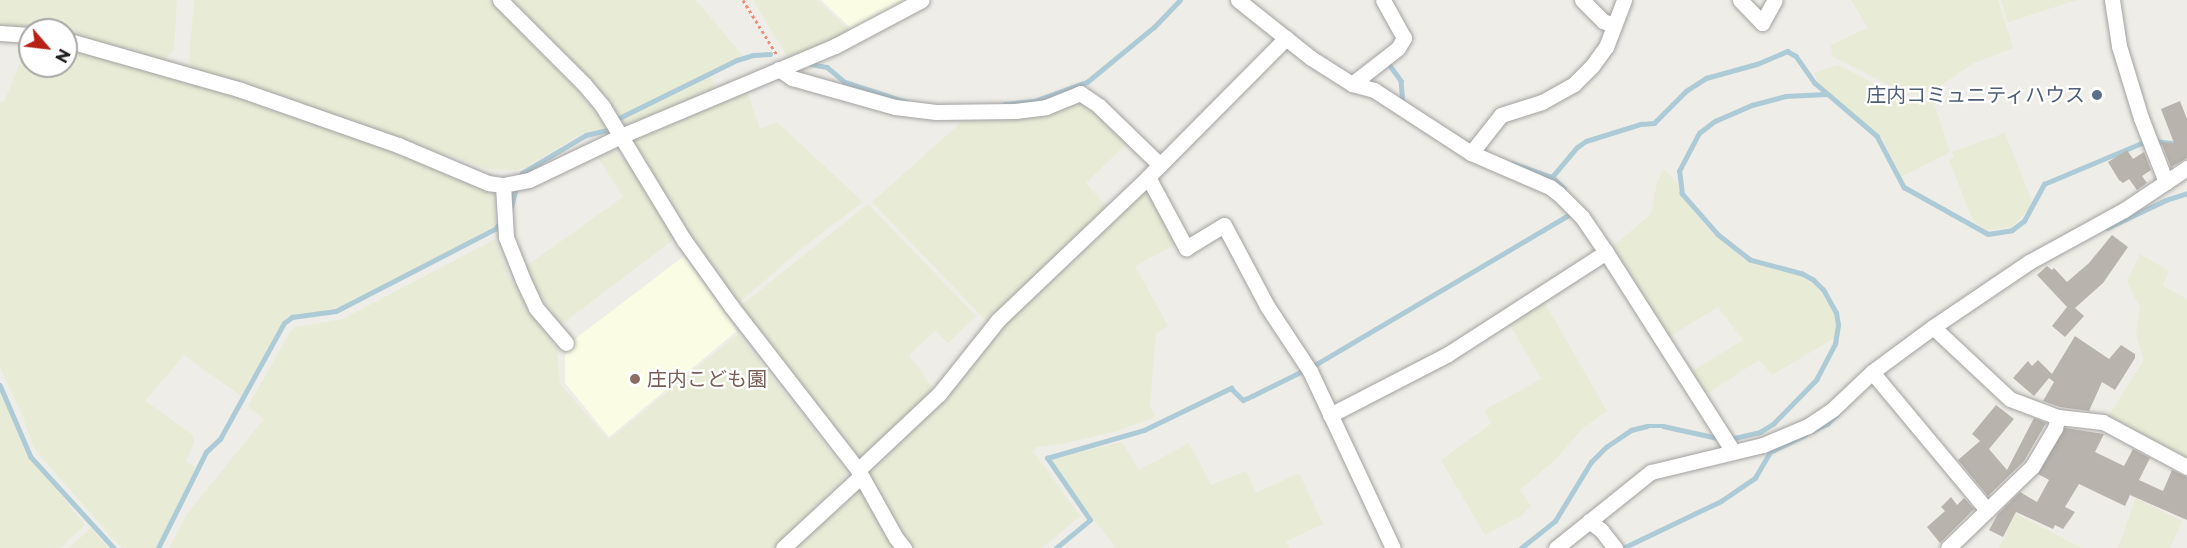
<!DOCTYPE html>
<meta charset="utf-8">
<style>
body{margin:0}
#map{position:relative;width:2187px;height:548px;overflow:hidden;background:#efede7;font-family:Montserrat,"Noto Sans JP",sans-serif}
div>[style]{position:absolute}
.education>*{inset:0;background:#fafce4}
.farmland>*{inset:0;background:#e8ebd5}
.stream>*{height:4.5px;margin:-2.25px;padding:0 2.25px;transform-origin:2.25px;border-radius:2.25px;background:#adcbd7}
.building>*{inset:0;background:#b8b3ad}
.path>*{height:3px;margin-top:-1.5px;transform-origin:0;background:repeating-linear-gradient(90deg,#ea8f7d 0 3px,transparent 0 6px)}
.roads{filter:drop-shadow(0 0 2px #a1a1a1) drop-shadow(0 0 2px #a1a1a1)}
.minor>*{height:15px;margin:-7.5px;padding:0 7.5px;transform-origin:7.5px;border-radius:7.5px;background:#fff}
.dots>*{width:16px;height:16px;translate:-50% -50%;box-sizing:border-box;border:3px solid #fff;border-radius:50%}
span{translate:-50% -50%;white-space:nowrap;text-align:center;line-height:1.15;-webkit-text-stroke:4.5px #fff;paint-order:stroke}
.service-label{font-size:20px;color:#4e5e75}
.right{translate:-100% -50%;text-align:right}
.education-label{font-size:20px;color:#785e54}
.left{translate:0 -50%;text-align:left}
.north{position:absolute;left:18px;top:18px;width:60px;height:60px;box-sizing:border-box;background:#fff;border:2px solid #a6a6a6;border-radius:50%;rotate:118deg;font-size:16px;font-weight:700;line-height:24px;text-align:center;color:#202020}
.north::after{content:'';display:block;margin:auto;width:21px;height:27px;background:#b82118;clip-path:polygon(50% 0,100% 100%,50% 72%,0 100%)}
</style>
<div id="map">
<div class="education">
<i style="clip-path:polygon(821px 0,911px 0,853px 30px)"></i>
<i style="clip-path:polygon(684px 256px,737px 331px,609px 437px,565px 383px,565px 356px,575px 339px)"></i>
</div>
<div class="farmland">
<i style="clip-path:polygon(0 0,177px 0,174px 50px,162px 61px,66px 37px,66px 30px,0 30px)"></i>
<i style="clip-path:polygon(194px 0,490px 0,573px 86px,607px 128px,583px 133px,524px 168px,515px 170px,489px 169px,191px 70px,189px 63px)"></i>
<i style="clip-path:polygon(507px 0,696px 0,742px 55px,710px 73px,716px 92px,622px 131px)"></i>
<i style="clip-path:polygon(753px 0,817px 0,852px 32px,788px 58px)"></i>
<i style="clip-path:polygon(1851px 0,1998px 0,2013px 48px,1974px 63px,1937px 88px,1916px 94px,1904px 93px,1832px 56px,1831px 45px,1868px 28px)"></i>
<i style="clip-path:polygon(2001px 0,2077px 0,2008px 22px)"></i>
<i style="clip-path:polygon(28px 44px,30px 66px,66px 66px,66px 47px,177px 77px,437px 167px,495px 193px,495px 227px,487px 232px,338px 308px,321px 313px,293px 316px,284px 321px,241px 396px,184px 355px,145px 401px,193px 435px,194px 443px,186px 461px,196px 468px,156px 548px,122px 548px,40px 456px,32px 444px,23px 417px,0 367px,0 102px,4px 102px)"></i>
<i style="clip-path:polygon(1838px 65px,1906px 100px,1924px 100px,1932px 97px,1950px 152px,1901px 177px,1882px 138px,1821px 87px,1814px 73px)"></i>
<i style="clip-path:polygon(747px 92px,760px 129px,777px 122px,863px 202px,806px 245px,736px 305px,682px 222px,634px 140px)"></i>
<i style="clip-path:polygon(1082px 97px,1130px 140px,1086px 183px,1110px 211px,991px 326px,872px 202px,967px 117px)"></i>
<i style="clip-path:polygon(2005px 133px,2033px 204px,2012px 227px,1986px 230px,1975px 222px,1971px 216px,1949px 160px,1954px 157px,1952px 152px)"></i>
<i style="clip-path:polygon(615px 151px,621px 161px,625px 158px,674px 239px,561px 325px,522px 269px,623px 197px,598px 157px)"></i>
<i style="clip-path:polygon(1664px 169px,1680px 187px,1695px 213px,1708px 229px,1744px 259px,1798px 275px,1816px 286px,1835px 315px,1836px 337px,1772px 375px,1759px 360px,1702px 397px,1689px 373px,1743px 340px,1718px 307px,1667px 338px,1611px 248px,1651px 214px,1657px 182px)"></i>
<i style="clip-path:polygon(1152px 185px,1182px 241px,1135px 266px,1168px 326px,1156px 333px,1150px 406px,1155px 417px,1117px 431px,1062px 444px,1037px 447px,1033px 451px,1080px 516px,1042px 548px,910px 548px,862px 469px,998px 328px,1137px 193px)"></i>
<i style="clip-path:polygon(868px 204px,976px 316px,948px 343px,935px 331px,909px 355px,936px 393px,861px 462px,739px 307px)"></i>
<i style="clip-path:polygon(495px 239px,509px 276px,532px 315px,557px 349px,560px 384px,609px 440px,738px 334px,848px 474px,775px 548px,169px 548px,187px 514px,264px 419px,248px 406px,290px 332px,295px 327px,343px 319px)"></i>
<i style="clip-path:polygon(2140px 254px,2169px 271px,2163px 286px,2187px 299px,2187px 462px,2105px 421px,2144px 360px,2136px 334px,2140px 308px,2127px 281px)"></i>
<i style="clip-path:polygon(1542px 298px,1607px 411px,1582px 429px,1557px 458px,1520px 490px,1531px 506px,1521px 516px,1485px 535px,1441px 460px,1491px 424px,1484px 410px,1541px 379px,1508px 321px)"></i>
<i style="clip-path:polygon(0 390px,24px 449px,85px 525px,60px 548px,0 548px)"></i>
<i style="clip-path:polygon(1122px 442px,1139px 470px,1189px 443px,1211px 485px,1246px 471px,1256px 493px,1299px 473px,1323px 524px,1286px 542px,1289px 548px,1116px 548px,1048px 460px)"></i>
<i style="clip-path:polygon(848px 490px,860px 490px,895px 548px,791px 548px)"></i>
<i style="clip-path:polygon(2136px 498px,2182px 521px,2170px 548px,2118px 548px)"></i>
<i style="clip-path:polygon(2016px 514px,2082px 548px,1999px 548px)"></i>
<i style="clip-path:polygon(91px 528px,108px 548px,69px 548px)"></i>
</div>
<div class="stream">
<i style="left:1386px;top:60px;width:26px;rotate:54deg"></i>
<i style="left:1401px;top:81px;width:22px;rotate:85deg"></i>
<i style="left:811px;top:64px;width:16px;rotate:11deg"></i>
<i style="left:827px;top:67px;width:23px;rotate:40deg"></i>
<i style="left:845px;top:82px;width:65px;rotate:17.9deg"></i>
<i style="left:1005px;top:104px;width:29px;rotate:-6deg"></i>
<i style="left:1034px;top:101px;width:56px;rotate:-19.7deg"></i>
<i style="left:1087px;top:82px;width:87px;rotate:-39.4deg"></i>
<i style="left:1154px;top:27px;width:37px;rotate:-46deg"></i>
<i style="left:613px;top:121px;width:138px;rotate:-26.2deg"></i>
<i style="left:737px;top:60px;width:17px;rotate:-17deg"></i>
<i style="left:753px;top:55px;width:17px;rotate:-3deg"></i>
<i style="left:2155px;top:141px;width:32px;rotate:7deg"></i>
<i style="left:1512px;top:163px;width:42px;rotate:19.3deg"></i>
<i style="left:520px;top:177px;width:4px;rotate:-63deg"></i>
<i style="left:522px;top:173px;width:74px;rotate:-30.7deg"></i>
<i style="left:586px;top:135px;width:27px;rotate:-13deg"></i>
<i style="left:1564px;top:189px;width:17px;rotate:-135deg"></i>
<i style="left:1552px;top:177px;width:38px;rotate:-50deg"></i>
<i style="left:1576px;top:148px;width:12px;rotate:-35deg"></i>
<i style="left:1586px;top:141px;width:58px;rotate:-17.2deg"></i>
<i style="left:1641px;top:124px;width:13px;rotate:-4deg"></i>
<i style="left:1654px;top:123px;width:45px;rotate:-45deg"></i>
<i style="left:1686px;top:91px;width:24px;rotate:-33deg"></i>
<i style="left:1706px;top:78px;width:53px;rotate:-15.4deg"></i>
<i style="left:1757px;top:64px;width:33px;rotate:-23deg"></i>
<i style="left:1787px;top:51px;width:10px;rotate:29deg"></i>
<i style="left:1796px;top:56px;width:33px;rotate:55deg"></i>
<i style="left:1815px;top:83px;width:82px;rotate:40.5deg"></i>
<i style="left:1877px;top:136px;width:58px;rotate:62.1deg"></i>
<i style="left:1904px;top:187px;width:96px;rotate:29.2deg"></i>
<i style="left:1988px;top:234px;width:24px;rotate:-9deg"></i>
<i style="left:2012px;top:230px;width:15px;rotate:-37deg"></i>
<i style="left:2024px;top:221px;width:42px;rotate:-61.6deg"></i>
<i style="left:2044px;top:184px;width:108px;rotate:-22.8deg"></i>
<i style="left:509px;top:214px;width:30px;rotate:-75deg"></i>
<i style="left:2107px;top:228px;width:65px;rotate:-25.4deg"></i>
<i style="left:2166px;top:200px;width:22px;rotate:-18deg"></i>
<i style="left:0;top:385px;width:78px;rotate:66.7deg"></i>
<i style="left:31px;top:457px;width:123px;rotate:47.6deg"></i>
<i style="left:1812px;top:431px;width:17px;rotate:-25deg"></i>
<i style="left:1827px;top:424px;width:14px;rotate:-45deg"></i>
<i style="left:1730px;top:439px;width:31px;rotate:-13deg"></i>
<i style="left:1760px;top:432px;width:15px;rotate:-32deg"></i>
<i style="left:1773px;top:424px;width:62px;rotate:-45.7deg"></i>
<i style="left:1816px;top:380px;width:41px;rotate:-62.2deg"></i>
<i style="left:1835px;top:344px;width:19px;rotate:-81deg"></i>
<i style="left:1838px;top:325px;width:12px;rotate:-99deg"></i>
<i style="left:1836px;top:313px;width:26px;rotate:-119deg"></i>
<i style="left:1823px;top:290px;width:14px;rotate:-135deg"></i>
<i style="left:1813px;top:280px;width:13px;rotate:-151deg"></i>
<i style="left:1802px;top:274px;width:54px;rotate:-164.9deg"></i>
<i style="left:1750px;top:260px;width:41px;rotate:-142deg"></i>
<i style="left:1718px;top:235px;width:55px;rotate:-131.3deg"></i>
<i style="left:1682px;top:194px;width:23px;rotate:-97deg"></i>
<i style="left:1679px;top:171px;width:43px;rotate:-62.2deg"></i>
<i style="left:1699px;top:133px;width:20px;rotate:-37deg"></i>
<i style="left:1715px;top:121px;width:40px;rotate:-23.4deg"></i>
<i style="left:1752px;top:105px;width:34px;rotate:-15deg"></i>
<i style="left:1785px;top:96px;width:41px;rotate:-2.8deg"></i>
<i style="left:158px;top:548px;width:107px;rotate:-63.4deg"></i>
<i style="left:206px;top:452px;width:19px;rotate:-43deg"></i>
<i style="left:220px;top:439px;width:132px;rotate:-61.1deg"></i>
<i style="left:284px;top:323px;width:10px;rotate:-37deg"></i>
<i style="left:292px;top:317px;width:44px;rotate:-7.8deg"></i>
<i style="left:336px;top:311px;width:179px;rotate:-27.3deg"></i>
<i style="left:495px;top:229px;width:9px;rotate:-49deg"></i>
<i style="left:1056px;top:548px;width:44px;rotate:-39.5deg"></i>
<i style="left:1090px;top:520px;width:75px;rotate:-124.7deg"></i>
<i style="left:1047px;top:458px;width:101px;rotate:-16.1deg"></i>
<i style="left:1144px;top:430px;width:97px;rotate:-25.8deg"></i>
<i style="left:1231px;top:388px;width:17px;rotate:45deg"></i>
<i style="left:1243px;top:400px;width:10px;rotate:-24deg"></i>
<i style="left:1252px;top:396px;width:70px;rotate:-26.2deg"></i>
<i style="left:1315px;top:365px;width:301px;rotate:-30.6deg"></i>
<i style="left:1521px;top:548px;width:43px;rotate:-38.5deg"></i>
<i style="left:1555px;top:521px;width:69px;rotate:-58.6deg"></i>
<i style="left:1591px;top:462px;width:21px;rotate:-45deg"></i>
<i style="left:1606px;top:447px;width:30px;rotate:-34deg"></i>
<i style="left:1631px;top:430px;width:16px;rotate:-14deg"></i>
<i style="left:1647px;top:426px;width:16px"></i>
<i style="left:1663px;top:426px;width:60px;rotate:12.4deg"></i>
<i style="left:1623px;top:548px;width:109px;rotate:-25.6deg"></i>
<i style="left:1721px;top:501px;width:41px;rotate:-34.1deg"></i>
<i style="left:1755px;top:478px;width:30px;rotate:-60deg"></i>
<i style="left:1770px;top:452px;width:39px;rotate:-26deg"></i>
</div>
<div class="building">
<i style="clip-path:polygon(2180px 101px,2187px 119px,2187px 158px,2171px 167px,2161px 142px,2174px 143px,2161px 109px)"></i>
<i style="clip-path:polygon(2127px 150px,2133px 159px,2144px 152px,2151px 170px,2142px 176px,2147px 183px,2137px 190px,2129px 179px,2123px 183px,2119px 180px,2108px 162px)"></i>
<i style="clip-path:polygon(2112px 235px,2128px 247px,2103px 283px,2075px 308px,2084px 316px,2065px 337px,2052px 326px,2067px 307px,2037px 275px,2047px 266px,2052px 270px,2054px 268px,2067px 282px,2089px 263px)"></i>
<i style="clip-path:polygon(2075px 336px,2109px 359px,2121px 345px,2135px 354px,2135px 358px,2115px 390px,2102px 382px,2089px 411px,2060px 407px,2043px 401px,2054px 382px,2049px 378px,2034px 396px,2013px 378px,2028px 361px,2032px 366px,2038px 360px,2052px 374px)"></i>
<i style="clip-path:polygon(1996px 405px,2014px 419px,1989px 449px,2007px 470px,2034px 418px,2046px 423px,2024px 461px,1988px 496px,1958px 460px,1980px 441px,1972px 434px)"></i>
<i style="clip-path:polygon(2065px 428px,2104px 434px,2095px 452px,2124px 466px,2133px 449px,2150px 458px,2139px 480px,2163px 491px,2172px 470px,2187px 477px,2187px 520px,2130px 495px,2125px 506px,2079px 484px,2065px 507px,2075px 512px,2063px 529px,2055px 525px,2053px 529px,2016px 512px,2003px 537px,1989px 530px,1998px 514px,2020px 492px,2037px 502px,2049px 480px,2038px 474px)"></i>
<i style="clip-path:polygon(1951px 497px,1957px 505px,1964px 498px,1974px 509px,1940px 543px,1927px 527px,1945px 511px,1941px 507px)"></i>
</div>
<div class="path">
<i style="left:743px;top:0;width:65px;rotate:58.3deg"></i>
</div>
<div class="roads">
<div class="minor">
<i style="left:500px;top:0;width:119px;rotate:45deg"></i>
<i style="left:584px;top:84px;width:30px;rotate:50deg"></i>
<i style="left:603px;top:107px;width:156px;rotate:58.7deg"></i>
<i style="left:684px;top:240px;width:81px;rotate:54.5deg"></i>
<i style="left:731px;top:306px;width:207px;rotate:52.2deg"></i>
<i style="left:858px;top:470px;width:78px;rotate:60.8deg"></i>
<i style="left:896px;top:538px;width:13px;rotate:51deg"></i>
<i style="left:1238px;top:0;width:93px;rotate:38.5deg"></i>
<i style="left:1311px;top:58px;width:49px;rotate:32.4deg"></i>
<i style="left:1352px;top:84px;width:23px;rotate:15deg"></i>
<i style="left:1374px;top:90px;width:116px;rotate:33deg"></i>
<i style="left:1471px;top:153px;width:86px;rotate:23.3deg"></i>
<i style="left:1550px;top:187px;width:11px;rotate:38deg"></i>
<i style="left:1559px;top:194px;width:33px;rotate:45deg"></i>
<i style="left:1582px;top:217px;width:42px;rotate:55.6deg"></i>
<i style="left:1606px;top:252px;width:236px;rotate:57.5deg"></i>
<i style="left:1582px;top:0;width:30px;rotate:45deg"></i>
<i style="left:1603px;top:21px;width:11px;rotate:22deg"></i>
<i style="left:1740px;top:0;width:32px;rotate:46deg"></i>
<i style="left:1762px;top:23px;width:26px;rotate:-61deg"></i>
<i style="left:2112px;top:0;width:47px;rotate:81.3deg"></i>
<i style="left:2119px;top:46px;width:75px;rotate:73deg"></i>
<i style="left:2141px;top:118px;width:69px;rotate:68.7deg"></i>
<i style="left:0;top:33px;width:30px;rotate:4deg"></i>
<i style="left:66px;top:40px;width:182px;rotate:15.9deg"></i>
<i style="left:241px;top:90px;width:166px;rotate:19.3deg"></i>
<i style="left:398px;top:145px;width:98px;rotate:22.9deg"></i>
<i style="left:488px;top:183px;width:15px;rotate:8deg"></i>
<i style="left:503px;top:185px;width:26px;rotate:-11deg"></i>
<i style="left:529px;top:180px;width:102px;rotate:-25.6deg"></i>
<i style="left:621px;top:136px;width:232px;rotate:-22.8deg"></i>
<i style="left:835px;top:46px;width:98px;rotate:-27.9deg"></i>
<i style="left:779px;top:69px;width:16px;rotate:35deg"></i>
<i style="left:792px;top:78px;width:107px;rotate:15.7deg"></i>
<i style="left:895px;top:107px;width:41px;rotate:7deg"></i>
<i style="left:936px;top:112px;width:79px;rotate:-0.7deg"></i>
<i style="left:1015px;top:111px;width:31px;rotate:-7deg"></i>
<i style="left:1046px;top:107px;width:37px;rotate:-22deg"></i>
<i style="left:1080px;top:93px;width:23px;rotate:34deg"></i>
<i style="left:1099px;top:106px;width:85px;rotate:44deg"></i>
<i style="left:1352px;top:84px;width:58px;rotate:-38deg"></i>
<i style="left:1398px;top:48px;width:12px;rotate:-59deg"></i>
<i style="left:1404px;top:38px;width:43px;rotate:-118.9deg"></i>
<i style="left:1471px;top:153px;width:48px;rotate:-51.7deg"></i>
<i style="left:1501px;top:115px;width:43px;rotate:-17.6deg"></i>
<i style="left:1542px;top:102px;width:37px;rotate:-29deg"></i>
<i style="left:1574px;top:84px;width:25px;rotate:-45deg"></i>
<i style="left:1592px;top:66px;width:24px;rotate:-54deg"></i>
<i style="left:1606px;top:47px;width:50px;rotate:-69deg"></i>
<i style="left:1148px;top:177px;width:81px;rotate:61.8deg"></i>
<i style="left:1186px;top:248px;width:44px;rotate:-31.2deg"></i>
<i style="left:1224px;top:225px;width:92px;rotate:62deg"></i>
<i style="left:1267px;top:306px;width:78px;rotate:56.5deg"></i>
<i style="left:1310px;top:371px;width:195px;rotate:64.9deg"></i>
<i style="left:503px;top:185px;width:52px;rotate:86.7deg"></i>
<i style="left:506px;top:237px;width:46px;rotate:68.4deg"></i>
<i style="left:523px;top:280px;width:31px;rotate:65deg"></i>
<i style="left:536px;top:308px;width:46px;rotate:49.4deg"></i>
<i style="left:1933px;top:327px;width:105px;rotate:43.1deg"></i>
<i style="left:2010px;top:399px;width:51px;rotate:20.6deg"></i>
<i style="left:2058px;top:417px;width:45px;rotate:6.3deg"></i>
<i style="left:2103px;top:422px;width:95px;rotate:28.2deg"></i>
<i style="left:1872px;top:372px;width:180px;rotate:50.2deg"></i>
<i style="left:1330px;top:415px;width:133px;rotate:-27.3deg"></i>
<i style="left:1448px;top:354px;width:188px;rotate:-32.8deg"></i>
<i style="left:858px;top:470px;width:111px;rotate:-43.2deg"></i>
<i style="left:939px;top:394px;width:95px;rotate:-51.4deg"></i>
<i style="left:998px;top:320px;width:207px;rotate:-43.6deg"></i>
<i style="left:1148px;top:177px;width:196px;rotate:-45.2deg"></i>
<i style="left:1589px;top:521px;width:15px;rotate:37deg"></i>
<i style="left:1601px;top:530px;width:23px;rotate:52deg"></i>
<i style="left:783px;top:548px;width:106px;rotate:-42.7deg"></i>
<i style="left:1556px;top:548px;width:122px;rotate:-38.7deg"></i>
<i style="left:1651px;top:472px;width:115px;rotate:-13.6deg"></i>
<i style="left:1763px;top:445px;width:49px;rotate:-22.9deg"></i>
<i style="left:1808px;top:426px;width:30px;rotate:-34deg"></i>
<i style="left:1833px;top:409px;width:54px;rotate:-43.5deg"></i>
<i style="left:1872px;top:372px;width:76px;rotate:-36.4deg"></i>
<i style="left:1933px;top:327px;width:116px;rotate:-34.1deg"></i>
<i style="left:2029px;top:262px;width:108px;rotate:-28.7deg"></i>
<i style="left:2124px;top:210px;width:76px;rotate:-33.7deg"></i>
<i style="left:1948px;top:548px;width:117px;rotate:-44deg"></i>
<i style="left:2032px;top:467px;width:45px;rotate:-59.5deg"></i>
<i style="left:2055px;top:428px;width:11px;rotate:-75deg"></i>
</div>
</div>
<div class="dots">
<i style="left:2097px;top:95px;background:#5c6f8a"></i>
<i style="left:635px;top:379px;background:#8d6e63"></i>
</div>
<div class="service-label">
<span class="right" style="left:2085px;top:95px">庄内コミュニティハウス</span>
</div>
<div class="education-label">
<span class="left" style="left:647px;top:379px">庄内こども園</span>
</div>
<div class="north">N</div>
</div>
